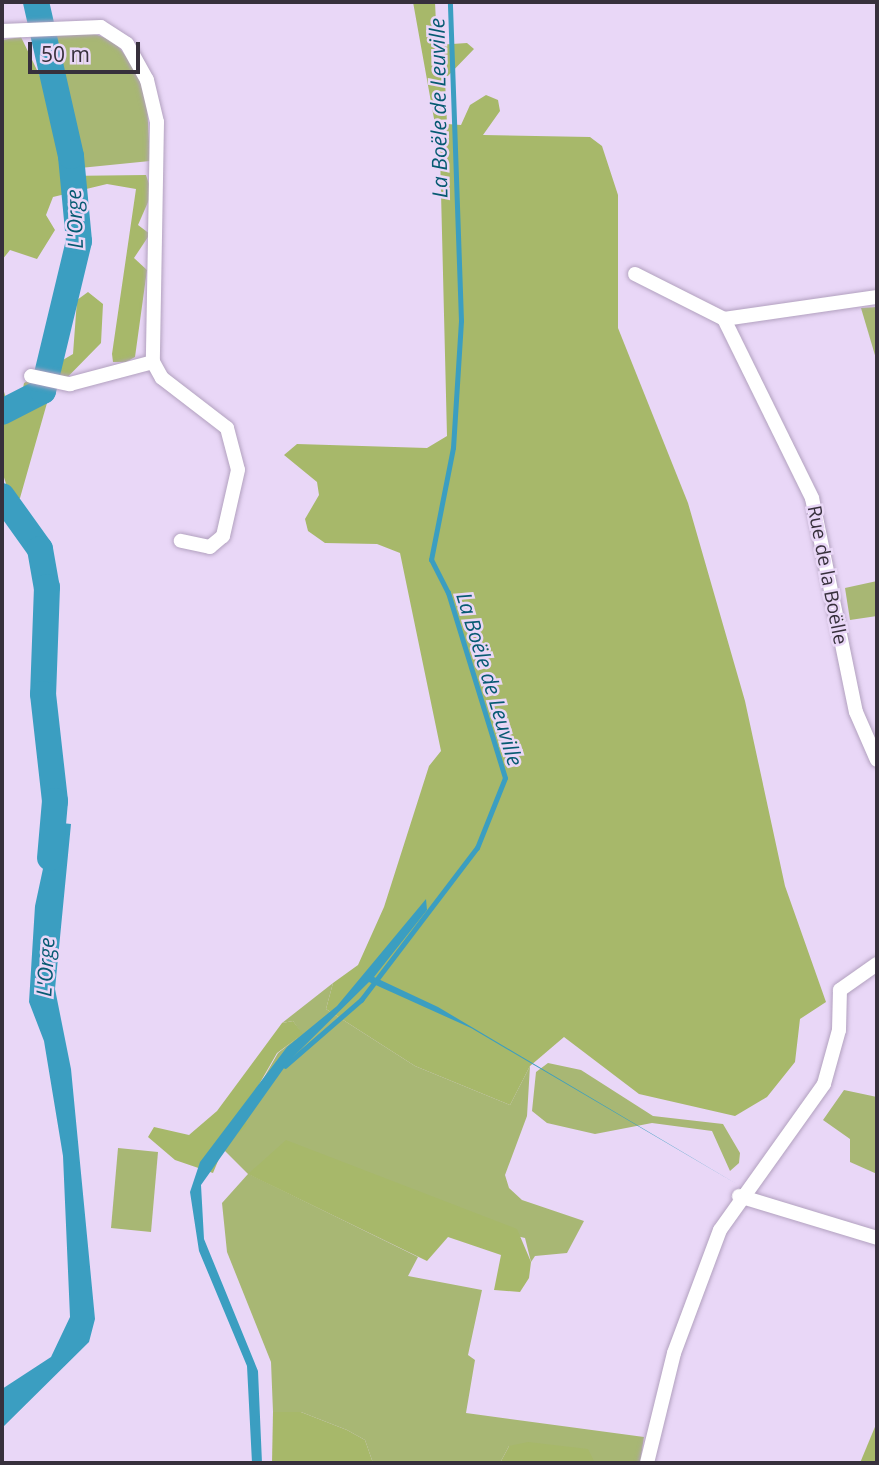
<!DOCTYPE html>
<meta charset="utf-8">
<style>
body{margin:0}
#map{position:relative;width:879px;height:1465px;overflow:hidden;background:#e9d7f7;font-family:"Open Sans",sans-serif}
div>[style]{position:absolute}
.green>*{inset:0;background:#a8b774}
.forest>*{inset:0;background:#a7b86a}
.water>*{inset:0;background:#3b9ec1}
.stream>*{height:4.5px;margin:-2.25px;padding:0 2.25px;transform-origin:2.25px;border-radius:2.25px;background:#3b9ec1}
.river>*{height:26px;margin:-13px;padding:0 13px;transform-origin:13px;border-radius:13px;background:#3b9ec1}
.roads{filter:drop-shadow(0 0 2px #b2a1bf) drop-shadow(0 0 2px #b2a1bf)}
.minor>*{height:14px;margin:-7px;padding:0 7px;transform-origin:7px;border-radius:7px;background:#fff}
span{translate:-50% -50%;white-space:nowrap;text-align:center;line-height:1.15;-webkit-text-stroke:5px #e9d7f7;paint-order:stroke}
.street-label{font-size:19px;color:#37303c}
.water-label{font-size:21px;color:#065a72;font-style:italic}
.frame{position:absolute;inset:0;border:4px solid #37303c;pointer-events:none}
.scale{position:absolute;left:28px;top:42px;width:112px;height:32px;box-sizing:border-box;border:4px solid #37303c;border-top:0;padding-left:9px;font-size:21px;line-height:24px;white-space:nowrap;color:#37303c;-webkit-text-stroke:5px #e9d7f7;paint-order:stroke}
</style>
<div id="map">
<div class="green">
<i style="clip-path:polygon(75px 27px,114px 41px,136px 69px,147px 103px,150px 161px,70px 169px,64px 98px,43px 30px)"></i>
<i style="clip-path:polygon(877px 307px,877px 362px,861px 308px)"></i>
<i style="clip-path:polygon(877px 581px,877px 616px,850px 620px,845px 588px)"></i>
<i style="clip-path:polygon(333px 983px,326px 1009px,415px 1066px,510px 1105px,530px 1066px,527px 1116px,505px 1175px,509px 1188px,522px 1200px,584px 1221px,567px 1253px,535px 1256px,531px 1262px,525px 1238px,249px 1174px,418px 1257px,408px 1276px,482px 1290px,468px 1355px,475px 1360px,466px 1413px,644px 1437px,640px 1463px,595px 1463px,509px 1446px,500px 1463px,373px 1463px,365px 1440px,347px 1430px,301px 1412px,273px 1412px,271px 1362px,227px 1252px,222px 1203px,248px 1174px,223px 1149px,278px 1053px,302px 1034px,293px 1021px,282px 1023px)"></i>
<i style="clip-path:polygon(548px 1063px,581px 1070px,653px 1116px,723px 1124px,740px 1153px,739px 1163px,730px 1171px,712px 1131px,652px 1123px,595px 1134px,547px 1123px,532px 1111px,536px 1072px)"></i>
<i style="clip-path:polygon(844px 1090px,877px 1097px,877px 1174px,850px 1162px,850px 1139px,823px 1120px)"></i>
<i style="clip-path:polygon(118px 1148px,158px 1152px,151px 1232px,111px 1228px)"></i>
</div>
<div class="forest">
<i style="clip-path:polygon(413px 2px,435px 2px,437px 45px,467px 43px,474px 49px,445px 79px,447px 124px,461px 125px,470px 105px,486px 95px,498px 100px,500px 111px,483px 135px,590px 137px,602px 146px,618px 195px,618px 328px,688px 503px,745px 701px,785px 886px,826px 1002px,800px 1019px,795px 1062px,767px 1097px,735px 1116px,639px 1094px,564px 1037px,530px 1066px,510px 1105px,415px 1066px,326px 1009px,333px 983px,358px 965px,384px 907px,429px 766px,441px 751px,400px 553px,377px 544px,325px 543px,308px 531px,305px 519px,319px 495px,317px 482px,284px 455px,297px 444px,427px 448px,447px 436px,440px 152px)"></i>
<i style="clip-path:polygon(21px 37px,49px 95px,64px 176px,146px 175px,152px 193px,138px 225px,150px 234px,134px 258px,147px 270px,135px 357px,126px 362px,113px 362px,112px 354px,136px 189px,107px 184px,53px 197px,46px 215px,55px 230px,37px 259px,10px 250px,2px 260px,2px 40px)"></i>
<i style="clip-path:polygon(88px 292px,103px 304px,101px 343px,49px 396px,20px 498px,12px 503px,2px 471px,2px 385px,11px 415px,18px 416px,24px 383px,73px 354px,77px 300px)"></i>
<i style="clip-path:polygon(293px 1021px,303px 1034px,277px 1053px,241px 1116px,247px 1125px,223px 1149px,213px 1173px,175px 1160px,148px 1137px,154px 1127px,189px 1135px,217px 1111px,282px 1023px)"></i>
<i style="clip-path:polygon(286px 1140px,517px 1229px,531px 1262px,529px 1278px,520px 1292px,494px 1290px,501px 1255px,448px 1237px,427px 1261px,248px 1174px)"></i>
<i style="clip-path:polygon(273px 1412px,301px 1412px,347px 1430px,365px 1440px,373px 1463px,272px 1463px)"></i>
<i style="clip-path:polygon(877px 1422px,877px 1463px,860px 1463px)"></i>
<i style="clip-path:polygon(528px 1442px,588px 1449px,595px 1463px,500px 1463px,509px 1446px)"></i>
</div>
<div class="water">
<i style="clip-path:polygon(53px 822px,71px 824px,55px 989px,71px 1069px,95px 1319px,89px 1342px,2px 1428px,2px 1389px,51px 1357px,70px 1317px,63px 1156px,44px 1041px,29px 1002px,35px 906px)"></i>
<i style="clip-path:polygon(426px 899px,427px 910px,374px 977px,438px 1007px,740px 1186px,471px 1028px,369px 982px,289px 1061px,201px 1185px,204px 1239px,258px 1371px,262px 1463px,252px 1463px,247px 1366px,199px 1251px,190px 1192px,200px 1162px,287px 1047px,337px 1006px)"></i>
</div>
<div class="stream">
<i style="left:285px;top:1066px;width:101px;rotate:-41deg"></i>
<i style="left:361px;top:1000px;width:191px;rotate:-52.7deg"></i>
<i style="left:477px;top:848px;width:75px;rotate:-68.2deg"></i>
<i style="left:505px;top:778px;width:194px;rotate:-107.1deg"></i>
<i style="left:448px;top:593px;width:37px;rotate:-117deg"></i>
<i style="left:431px;top:560px;width:114px;rotate:-78.9deg"></i>
<i style="left:453px;top:448px;width:127px;rotate:-86.4deg"></i>
<i style="left:461px;top:321px;width:319px;rotate:-92deg"></i>
</div>
<div class="river">
<i style="left:2px;top:412px;width:46px;rotate:-27.1deg"></i>
<i style="left:43px;top:391px;width:154px;rotate:-76.5deg"></i>
<i style="left:79px;top:241px;width:85px;rotate:-95.4deg"></i>
<i style="left:71px;top:156px;width:158px;rotate:-102.8deg"></i>
<i style="left:2px;top:496px;width:65px;rotate:54.4deg"></i>
<i style="left:40px;top:549px;width:39px;rotate:80deg"></i>
<i style="left:47px;top:587px;width:107px;rotate:92.1deg"></i>
<i style="left:43px;top:694px;width:108px;rotate:83.6deg"></i>
<i style="left:55px;top:801px;width:57px;rotate:95deg"></i>
</div>
<div class="roads">
<div class="minor">
<i style="left:2px;top:31px;width:99px;rotate:-2.3deg"></i>
<i style="left:101px;top:27px;width:31px;rotate:33deg"></i>
<i style="left:127px;top:44px;width:41px;rotate:60.9deg"></i>
<i style="left:147px;top:80px;width:43px;rotate:76.6deg"></i>
<i style="left:157px;top:122px;width:240px;rotate:91deg"></i>
<i style="left:153px;top:362px;width:18px;rotate:61deg"></i>
<i style="left:162px;top:378px;width:82px;rotate:37.6deg"></i>
<i style="left:227px;top:428px;width:43px;rotate:75.3deg"></i>
<i style="left:238px;top:470px;width:68px;rotate:102.8deg"></i>
<i style="left:223px;top:536px;width:17px;rotate:140deg"></i>
<i style="left:210px;top:547px;width:30px;rotate:-168deg"></i>
<i style="left:635px;top:274px;width:100px;rotate:26.8deg"></i>
<i style="left:724px;top:319px;width:155px;rotate:-8.2deg"></i>
<i style="left:724px;top:319px;width:199px;rotate:63.8deg"></i>
<i style="left:812px;top:498px;width:218px;rotate:78.4deg"></i>
<i style="left:856px;top:712px;width:52px;rotate:66.4deg"></i>
<i style="left:31px;top:376px;width:40px;rotate:12deg"></i>
<i style="left:70px;top:384px;width:86px;rotate:-14.8deg"></i>
<i style="left:739px;top:1196px;width:144px;rotate:16.9deg"></i>
<i style="left:647px;top:1463px;width:113px;rotate:-76.2deg"></i>
<i style="left:674px;top:1353px;width:131px;rotate:-69.5deg"></i>
<i style="left:720px;top:1230px;width:179px;rotate:-54.5deg"></i>
<i style="left:824px;top:1084px;width:56px;rotate:-74.5deg"></i>
<i style="left:839px;top:1030px;width:40px;rotate:-88.6deg"></i>
<i style="left:840px;top:990px;width:45px;rotate:-35.1deg"></i>
</div>
</div>
<div class="street-label">
<span style="left:827px;top:575px;rotate:79deg">Rue de la Boëlle</span>
</div>
<div class="water-label">
<span style="left:438px;top:108px;rotate:-91deg">La Boële de Leuville</span>
<span style="left:74px;top:219px;rotate:-92deg">L'Orge</span>
<span style="left:490px;top:679px;rotate:73deg">La Boële de Leuville</span>
<span style="left:45px;top:967px;rotate:-87deg">L'Orge</span>
</div>
<div class="frame"></div>
<div class="scale">50 m</div>
</div>
